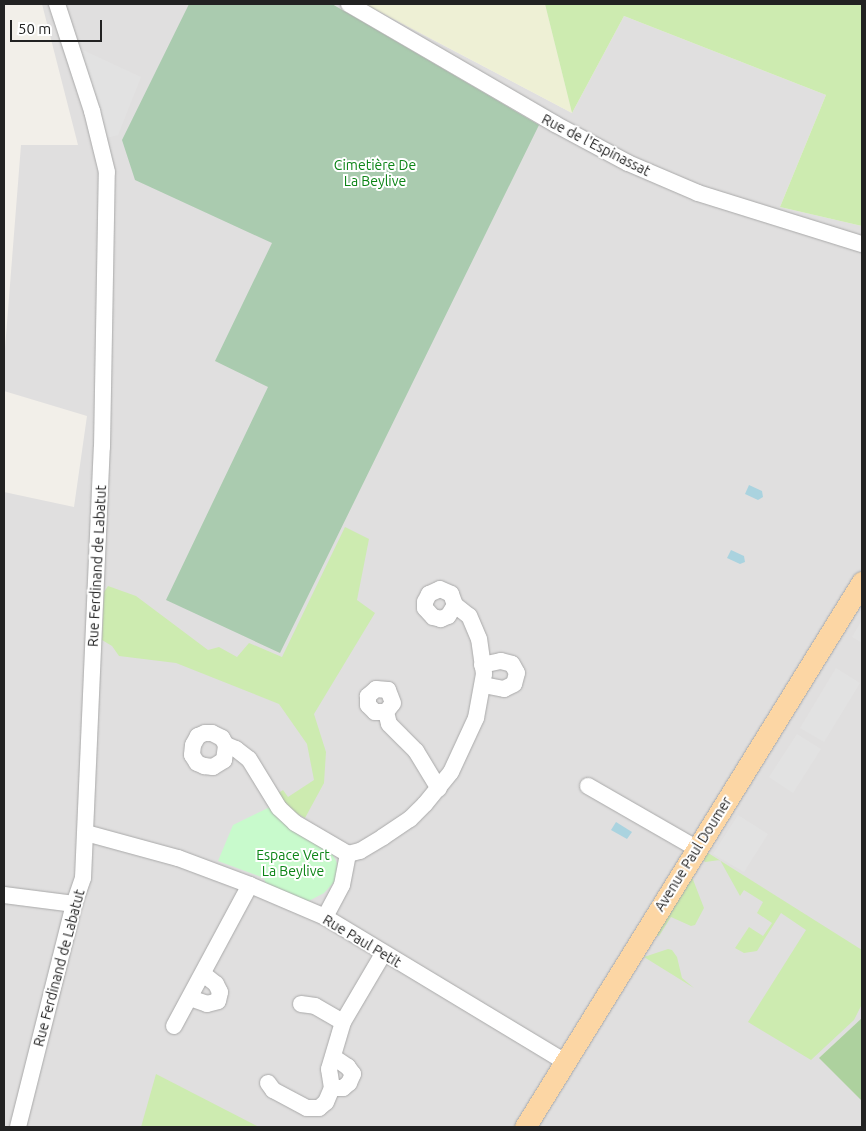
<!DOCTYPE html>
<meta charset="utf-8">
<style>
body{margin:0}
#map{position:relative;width:866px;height:1131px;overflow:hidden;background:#f2efe9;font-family:Ubuntu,sans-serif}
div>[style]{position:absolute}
.residential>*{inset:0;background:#e0dfdf}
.farmland>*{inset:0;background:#eef0d5}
.grass>*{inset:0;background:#cdebb0}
.forest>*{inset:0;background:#add19e}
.cemetery>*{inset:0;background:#aacbaf}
.park>*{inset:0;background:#c8facc}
.parking>*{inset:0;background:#e2e2e2}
.water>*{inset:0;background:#aad3df}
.roads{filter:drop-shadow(0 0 1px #a9a9a9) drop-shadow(0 0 1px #a9a9a9)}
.minor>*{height:16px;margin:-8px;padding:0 8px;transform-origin:8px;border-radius:8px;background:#fff}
.major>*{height:21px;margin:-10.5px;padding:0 10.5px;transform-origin:10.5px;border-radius:10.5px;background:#fcd6a4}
span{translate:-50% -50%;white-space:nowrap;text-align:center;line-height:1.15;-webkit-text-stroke:4px #fff;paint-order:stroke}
.street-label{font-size:14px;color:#222}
.park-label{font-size:14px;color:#0c8416}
.frame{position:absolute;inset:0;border:5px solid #222;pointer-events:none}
.scale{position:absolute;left:10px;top:20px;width:92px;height:22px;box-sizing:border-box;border:2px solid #222;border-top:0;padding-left:6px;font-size:15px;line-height:18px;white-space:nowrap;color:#222;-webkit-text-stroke:4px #fff;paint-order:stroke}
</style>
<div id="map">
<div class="residential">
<i style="clip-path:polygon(42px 4px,365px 4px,572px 113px,624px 16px,826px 95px,780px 207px,862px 226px,862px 1127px,4px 1127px,4px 492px,74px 507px,87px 416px,4px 391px,4px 361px,21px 145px,78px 145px)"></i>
</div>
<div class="farmland">
<i style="clip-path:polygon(365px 4px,545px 4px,572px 113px)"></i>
</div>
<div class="grass">
<i style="clip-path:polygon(545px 4px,862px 4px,862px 226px,780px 207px,826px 95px,624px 16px,572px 113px)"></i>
<i style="clip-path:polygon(345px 527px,369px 539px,357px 600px,375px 613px,314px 714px,326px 752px,324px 783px,305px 818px,296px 813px,277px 794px,283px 790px,288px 797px,314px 780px,307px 744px,279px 704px,176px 663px,119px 656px,112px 646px,102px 640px,104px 592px,108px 586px,136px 596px,208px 650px,219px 647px,237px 657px,249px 643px,282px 657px)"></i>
<i style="clip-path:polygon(705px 851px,862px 950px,862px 1004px,854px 1020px,811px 1060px,748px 1022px,806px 930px,781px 913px,757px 951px,744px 953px,735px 948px,749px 927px,763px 936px,772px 923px,757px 913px,763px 902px,744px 890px,740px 896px,720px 860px,705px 862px,701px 857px)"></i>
<i style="clip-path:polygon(692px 877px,704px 908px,695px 925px,691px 926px,671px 917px,659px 936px,655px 934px)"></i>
<i style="clip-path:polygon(668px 949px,672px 950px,677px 957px,682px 978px,694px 988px,644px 957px)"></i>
<i style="clip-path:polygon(156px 1074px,259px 1127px,141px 1127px)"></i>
</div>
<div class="forest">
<i style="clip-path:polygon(862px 1018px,862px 1101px,819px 1058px)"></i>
</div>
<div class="cemetery">
<i style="clip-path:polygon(189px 4px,332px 4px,539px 125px,280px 653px,166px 600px,268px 387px,215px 361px,272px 243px,135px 180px,122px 140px)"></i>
</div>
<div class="park">
<i style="clip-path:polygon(272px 806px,332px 853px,337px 863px,336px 880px,324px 893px,303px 904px,266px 886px,264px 878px,218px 861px,233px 825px)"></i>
</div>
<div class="parking">
<i style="clip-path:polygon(70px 44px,141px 77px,118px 135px,99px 140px)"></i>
<i style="clip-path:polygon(862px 620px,862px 643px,852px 637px)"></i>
<i style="clip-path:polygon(836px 668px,860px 683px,824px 742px,800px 728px)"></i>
<i style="clip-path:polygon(797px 734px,821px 749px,793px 793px,769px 777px)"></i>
<i style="clip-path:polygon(738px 815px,768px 834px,744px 872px,713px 854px)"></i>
</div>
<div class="water">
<i style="clip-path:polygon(749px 485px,762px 491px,763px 497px,758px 500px,745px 494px)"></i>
<i style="clip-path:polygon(731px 550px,744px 556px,745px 562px,740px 564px,727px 558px)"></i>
<i style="clip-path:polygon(616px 822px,632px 832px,627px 839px,611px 830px)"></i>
</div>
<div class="roads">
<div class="minor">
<i style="left:349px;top:4px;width:238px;rotate:30.2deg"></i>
<i style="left:555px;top:124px;width:83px;rotate:28.1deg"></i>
<i style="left:628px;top:163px;width:76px;rotate:23.2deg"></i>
<i style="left:698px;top:193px;width:172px;rotate:17.3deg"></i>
<i style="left:482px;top:665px;width:19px;rotate:-12deg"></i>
<i style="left:501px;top:661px;width:11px;rotate:15deg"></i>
<i style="left:512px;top:664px;width:10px;rotate:61deg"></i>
<i style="left:517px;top:673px;width:11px;rotate:105deg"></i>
<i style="left:514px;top:684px;width:11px;rotate:153deg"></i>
<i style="left:504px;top:689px;width:21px;rotate:-169deg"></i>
<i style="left:386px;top:712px;width:11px;rotate:-52deg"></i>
<i style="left:393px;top:703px;width:14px;rotate:-111deg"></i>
<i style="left:388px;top:690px;width:12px;rotate:-175deg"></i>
<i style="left:376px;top:689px;width:11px;rotate:139deg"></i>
<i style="left:368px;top:696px;width:9px;rotate:90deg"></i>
<i style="left:368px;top:705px;width:10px;rotate:45deg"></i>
<i style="left:375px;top:712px;width:11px"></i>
<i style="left:386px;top:712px;width:12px;rotate:76deg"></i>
<i style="left:389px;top:724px;width:38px;rotate:45deg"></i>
<i style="left:416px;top:751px;width:44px;rotate:58.8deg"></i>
<i style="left:226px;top:745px;width:8px;rotate:-120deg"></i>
<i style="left:222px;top:738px;width:11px;rotate:-153deg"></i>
<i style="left:212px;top:733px;width:7px;rotate:180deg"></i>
<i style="left:205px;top:733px;width:8px;rotate:157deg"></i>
<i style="left:198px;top:736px;width:10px;rotate:119deg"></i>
<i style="left:193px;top:745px;width:10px;rotate:96deg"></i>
<i style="left:192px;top:755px;width:9px;rotate:58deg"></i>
<i style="left:197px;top:763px;width:8px;rotate:23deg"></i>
<i style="left:204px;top:766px;width:9px;rotate:6deg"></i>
<i style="left:213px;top:767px;width:13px;rotate:-32deg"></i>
<i style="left:224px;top:760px;width:15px;rotate:-82deg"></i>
<i style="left:226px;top:745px;width:11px;rotate:22deg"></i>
<i style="left:236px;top:749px;width:16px;rotate:38deg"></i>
<i style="left:249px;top:759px;width:57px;rotate:58.5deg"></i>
<i style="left:279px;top:808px;width:22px;rotate:43deg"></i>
<i style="left:295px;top:823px;width:61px;rotate:30.3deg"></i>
<i style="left:588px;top:786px;width:125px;rotate:29.9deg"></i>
<i style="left:86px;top:833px;width:95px;rotate:15.2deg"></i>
<i style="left:178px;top:858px;width:77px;rotate:20.6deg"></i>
<i style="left:250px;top:885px;width:82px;rotate:23.1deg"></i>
<i style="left:325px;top:917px;width:280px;rotate:31.1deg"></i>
<i style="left:4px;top:895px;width:71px;rotate:7.3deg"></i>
<i style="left:325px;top:917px;width:36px;rotate:-62deg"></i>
<i style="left:342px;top:885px;width:32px;rotate:-79deg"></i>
<i style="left:348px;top:854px;width:12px;rotate:-14deg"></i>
<i style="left:360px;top:851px;width:27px;rotate:-31deg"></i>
<i style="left:383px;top:837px;width:32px;rotate:-34deg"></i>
<i style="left:410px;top:819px;width:21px;rotate:-45deg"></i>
<i style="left:425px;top:804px;width:41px;rotate:-50.9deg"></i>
<i style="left:451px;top:772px;width:60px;rotate:-65.2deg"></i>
<i style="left:476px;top:718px;width:45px;rotate:-79.7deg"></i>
<i style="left:484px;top:674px;width:35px;rotate:-98deg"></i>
<i style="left:479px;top:639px;width:25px;rotate:-113deg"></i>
<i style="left:469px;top:616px;width:18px;rotate:-142deg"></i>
<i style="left:455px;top:605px;width:13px;rotate:122deg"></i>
<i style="left:448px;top:616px;width:8px;rotate:157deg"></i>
<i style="left:441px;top:619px;width:8px;rotate:-166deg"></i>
<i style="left:433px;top:617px;width:12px;rotate:-132deg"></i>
<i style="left:425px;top:608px;width:6px;rotate:-90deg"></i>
<i style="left:425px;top:602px;width:9px;rotate:-63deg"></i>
<i style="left:429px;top:594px;width:12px;rotate:-24deg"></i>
<i style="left:440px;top:589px;width:12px;rotate:24deg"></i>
<i style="left:451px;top:594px;width:12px;rotate:70deg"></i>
<i style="left:190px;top:998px;width:18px;rotate:19deg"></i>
<i style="left:207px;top:1004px;width:11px;rotate:-15deg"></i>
<i style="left:218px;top:1001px;width:9px;rotate:-77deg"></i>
<i style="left:220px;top:992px;width:9px;rotate:-117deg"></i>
<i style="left:216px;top:984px;width:16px;rotate:-142deg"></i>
<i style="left:301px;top:1004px;width:14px;rotate:8deg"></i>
<i style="left:315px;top:1006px;width:32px;rotate:30deg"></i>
<i style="left:174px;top:1026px;width:160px;rotate:-61.7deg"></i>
<i style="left:268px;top:1083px;width:9px;rotate:54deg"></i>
<i style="left:273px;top:1090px;width:38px;rotate:28deg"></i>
<i style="left:307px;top:1108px;width:12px"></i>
<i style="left:319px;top:1108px;width:9px;rotate:-41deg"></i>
<i style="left:326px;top:1102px;width:15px;rotate:-67deg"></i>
<i style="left:332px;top:1088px;width:19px;rotate:-99deg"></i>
<i style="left:329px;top:1069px;width:49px;rotate:-73.4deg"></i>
<i style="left:343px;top:1022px;width:79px;rotate:-59.5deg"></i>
<i style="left:332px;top:1088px;width:11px"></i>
<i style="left:343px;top:1088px;width:8px;rotate:-40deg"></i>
<i style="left:349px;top:1083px;width:10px;rotate:-66deg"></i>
<i style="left:353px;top:1074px;width:9px;rotate:-126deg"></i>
<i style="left:348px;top:1067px;width:18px;rotate:-146deg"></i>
<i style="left:18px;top:1127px;width:230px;rotate:-75.9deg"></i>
<i style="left:74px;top:904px;width:28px;rotate:-71deg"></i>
<i style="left:83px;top:878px;width:431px;rotate:-87.5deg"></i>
<i style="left:102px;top:447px;width:275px;rotate:-89deg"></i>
<i style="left:107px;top:172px;width:63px;rotate:-103.8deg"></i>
<i style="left:92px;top:111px;width:113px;rotate:-108.1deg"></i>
</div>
<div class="major">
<i style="left:525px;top:1127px;width:641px;rotate:-58.27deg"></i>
</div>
</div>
<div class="street-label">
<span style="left:596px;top:145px;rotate:27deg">Rue de l'Espinassat</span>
<span style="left:97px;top:566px;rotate:-87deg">Rue Ferdinand de Labatut</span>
<span style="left:693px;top:854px;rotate:-58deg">Avenue Paul Doumer</span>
<span style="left:362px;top:941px;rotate:31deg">Rue Paul Petit</span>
<span style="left:59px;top:968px;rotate:-75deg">Rue Ferdinand de Labatut</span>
</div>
<div class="park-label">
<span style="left:375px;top:173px">Cimetière De<br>La Beylive</span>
<span style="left:293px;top:863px">Espace Vert<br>La Beylive</span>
</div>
<div class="frame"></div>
<div class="scale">50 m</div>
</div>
